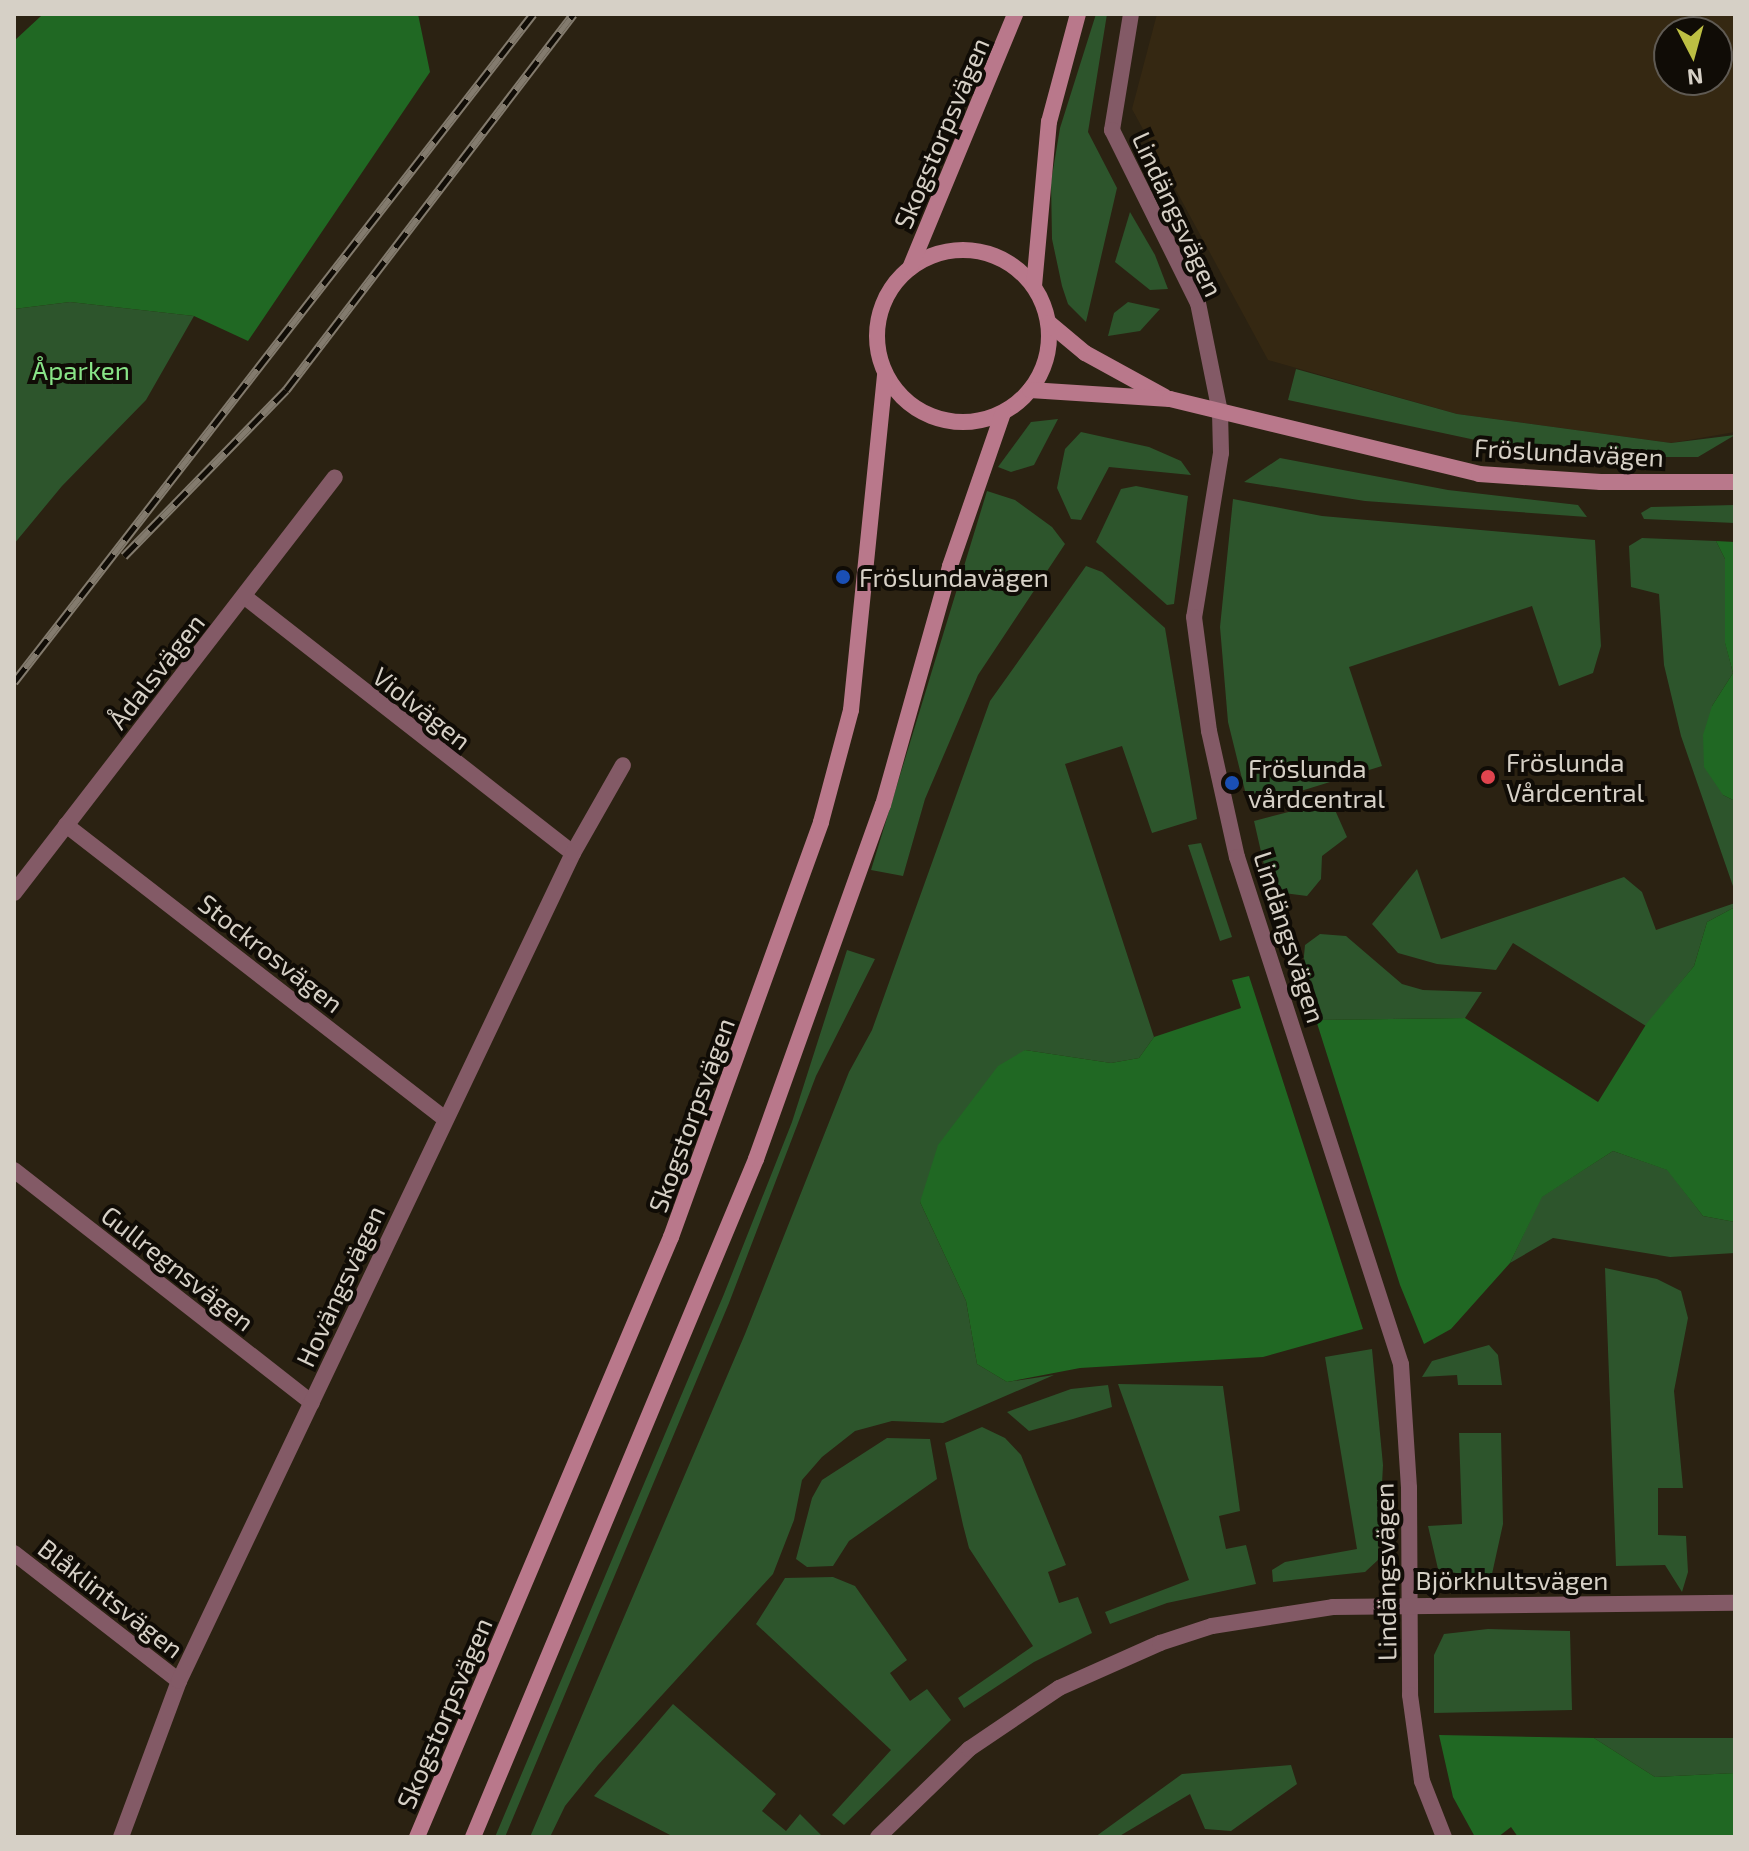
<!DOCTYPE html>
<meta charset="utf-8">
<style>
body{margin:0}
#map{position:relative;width:1749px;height:1851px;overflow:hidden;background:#2b2212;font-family:"Exo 2",sans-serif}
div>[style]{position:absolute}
.built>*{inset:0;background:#352812}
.green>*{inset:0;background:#2d552c}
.forest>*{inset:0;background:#206823}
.minor>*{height:16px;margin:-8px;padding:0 8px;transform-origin:8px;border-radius:8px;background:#835a66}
.secondary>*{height:16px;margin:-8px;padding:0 8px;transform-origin:8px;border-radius:8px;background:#b9788b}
.secondary>.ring{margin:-8px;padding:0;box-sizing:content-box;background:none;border:16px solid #b9788b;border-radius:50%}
.rail>*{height:9px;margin-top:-4.5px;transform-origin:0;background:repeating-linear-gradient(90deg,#100c06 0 18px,#837b6e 0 36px);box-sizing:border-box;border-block:2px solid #837b6e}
.dots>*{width:22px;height:22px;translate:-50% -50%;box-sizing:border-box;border:4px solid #100c06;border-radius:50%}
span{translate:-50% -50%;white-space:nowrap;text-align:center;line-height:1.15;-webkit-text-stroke:8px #100c06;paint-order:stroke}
.street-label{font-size:26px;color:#d6d0c6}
.park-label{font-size:26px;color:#88e487}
.poi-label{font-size:26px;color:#d6d0c6}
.left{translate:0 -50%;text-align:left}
.frame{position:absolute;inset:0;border:16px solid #d6d0c6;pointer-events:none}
.north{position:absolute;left:1653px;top:16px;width:80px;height:80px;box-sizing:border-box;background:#100c06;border:2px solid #5f5a53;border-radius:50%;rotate:174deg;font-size:22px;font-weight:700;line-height:32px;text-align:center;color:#d6d0c6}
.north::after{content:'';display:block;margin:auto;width:28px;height:36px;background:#bdbf43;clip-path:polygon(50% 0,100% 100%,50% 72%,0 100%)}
</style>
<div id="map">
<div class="built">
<i style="clip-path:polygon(evenodd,1157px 14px,1735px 14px,1735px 432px,1671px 443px,1457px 414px,1268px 360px,1132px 109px,1157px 14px,1669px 32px,1717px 32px,1717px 80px,1669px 80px,1669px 32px)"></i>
</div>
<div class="green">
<i style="clip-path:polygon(1096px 14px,1107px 14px,1088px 132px,1117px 188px,1086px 322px,1068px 304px,1062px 286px,1052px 239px,1051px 182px,1060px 128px)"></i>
<i style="clip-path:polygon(1130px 212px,1155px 255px,1168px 289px,1150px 290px,1115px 262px)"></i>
<i style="clip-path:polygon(70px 302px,194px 316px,146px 400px,62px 486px,14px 544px,14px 309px)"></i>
<i style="clip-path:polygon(1128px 302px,1160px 309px,1140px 331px,1108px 336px,1114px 313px)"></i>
<i style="clip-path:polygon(1296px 369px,1457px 414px,1671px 443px,1735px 435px,1698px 457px,1615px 457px,1513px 448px,1288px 400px)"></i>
<i style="clip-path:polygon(1058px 419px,1034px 465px,1011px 472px,998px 467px,1031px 422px)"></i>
<i style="clip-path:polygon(1081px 432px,1149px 447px,1181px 461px,1191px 475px,1109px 467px,1081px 520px,1071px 519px,1057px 488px,1065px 449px)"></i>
<i style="clip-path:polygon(1280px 458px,1448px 490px,1578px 505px,1587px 517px,1365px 501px,1244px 482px)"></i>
<i style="clip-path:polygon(1136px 486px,1188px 496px,1174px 604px,1167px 605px,1096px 542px,1121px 489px)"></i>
<i style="clip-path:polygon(987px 491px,1015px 500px,1052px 527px,1065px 544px,978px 675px,925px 799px,903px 876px,871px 870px)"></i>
<i style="clip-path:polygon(1233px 499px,1322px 516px,1595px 540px,1601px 646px,1593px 673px,1559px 686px,1532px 606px,1349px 667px,1382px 766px,1249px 807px,1228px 722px,1220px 627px)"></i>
<i style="clip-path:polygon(1735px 505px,1735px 523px,1644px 519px,1641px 513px,1651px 507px)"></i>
<i style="clip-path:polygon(1642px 538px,1716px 541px,1725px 559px,1725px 642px,1733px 673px,1712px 706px,1723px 795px,1735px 801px,1735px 892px,1681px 736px,1664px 665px,1659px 594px,1631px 587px,1629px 546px)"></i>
<i style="clip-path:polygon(1086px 566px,1102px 572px,1165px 628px,1197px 819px,1152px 833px,1122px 746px,1065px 764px,1154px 1037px,1139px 1058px,1111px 1063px,1025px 1050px,920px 1202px,966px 1301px,977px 1364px,1007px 1382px,1054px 1375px,943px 1423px,892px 1421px,855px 1431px,822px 1457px,802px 1480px,794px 1520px,773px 1574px,598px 1765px,565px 1806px,550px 1837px,530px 1837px,745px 1334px,849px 1072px,872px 1030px,990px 701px)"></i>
<i style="clip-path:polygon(1331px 801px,1347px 837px,1322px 856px,1321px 879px,1307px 896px,1276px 892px,1264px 865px,1254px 821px)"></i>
<i style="clip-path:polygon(1201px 843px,1232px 937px,1220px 941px,1188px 845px)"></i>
<i style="clip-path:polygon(1417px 869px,1441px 939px,1624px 877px,1642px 892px,1656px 930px,1735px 903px,1735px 907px,1707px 922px,1694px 966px,1646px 1026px,1513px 943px,1496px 970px,1437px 964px,1398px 953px,1372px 924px)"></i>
<i style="clip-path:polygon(1320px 934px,1346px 936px,1402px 984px,1423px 990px,1482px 992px,1465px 1018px,1316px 1020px,1303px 966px,1305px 945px)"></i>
<i style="clip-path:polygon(847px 950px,875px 959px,816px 1076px,729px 1303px,505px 1837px,495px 1837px,724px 1294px,792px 1122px)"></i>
<i style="clip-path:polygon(1613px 1151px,1668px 1170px,1703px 1216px,1735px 1222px,1735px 1253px,1670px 1257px,1553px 1238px,1510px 1263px,1541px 1197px)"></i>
<i style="clip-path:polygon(1605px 1268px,1657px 1279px,1681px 1291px,1688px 1318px,1674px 1391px,1683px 1488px,1658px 1488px,1658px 1535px,1686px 1536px,1688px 1572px,1682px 1592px,1665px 1565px,1616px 1566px)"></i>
<i style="clip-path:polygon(1489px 1345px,1498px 1355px,1502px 1385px,1458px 1385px,1457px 1375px,1422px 1377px,1432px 1361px)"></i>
<i style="clip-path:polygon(1372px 1349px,1383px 1465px,1378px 1560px,1365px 1572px,1273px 1582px,1272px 1570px,1285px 1562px,1357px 1549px,1325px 1357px)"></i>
<i style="clip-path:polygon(1118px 1384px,1223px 1386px,1240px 1511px,1219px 1516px,1226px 1549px,1246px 1545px,1256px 1584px,1167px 1603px,1110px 1624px,1105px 1612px,1189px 1580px)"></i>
<i style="clip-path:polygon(1108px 1385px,1112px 1407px,1073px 1419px,1029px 1431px,1007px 1412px,1071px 1389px)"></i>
<i style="clip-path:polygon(982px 1427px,1005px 1438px,1021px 1455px,1066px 1565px,1048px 1572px,1059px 1603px,1078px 1597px,1092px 1633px,1034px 1662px,964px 1708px,958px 1698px,1033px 1646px,969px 1548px,963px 1525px,945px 1443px)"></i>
<i style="clip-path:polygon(1459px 1433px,1501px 1433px,1503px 1524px,1492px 1574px,1474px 1577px,1438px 1569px,1428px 1526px,1462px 1524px)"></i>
<i style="clip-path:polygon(887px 1438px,930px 1439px,937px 1479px,849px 1541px,833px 1566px,807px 1567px,796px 1559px,812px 1498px,822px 1480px)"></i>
<i style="clip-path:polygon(833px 1577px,855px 1586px,907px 1660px,890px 1673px,910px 1701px,927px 1689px,951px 1720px,844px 1825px,832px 1815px,891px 1750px,756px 1624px,785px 1578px)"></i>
<i style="clip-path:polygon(1488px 1629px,1570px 1631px,1572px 1710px,1434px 1713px,1434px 1655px,1444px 1634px)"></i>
<i style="clip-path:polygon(673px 1704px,776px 1794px,762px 1811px,786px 1831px,800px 1814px,823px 1837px,674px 1837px,594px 1796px)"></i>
<i style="clip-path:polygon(1594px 1738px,1735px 1738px,1735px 1773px,1655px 1777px)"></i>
<i style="clip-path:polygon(1291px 1765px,1297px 1784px,1231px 1831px,1205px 1829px,1190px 1794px,1118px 1837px,1095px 1837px,1182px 1774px)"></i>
</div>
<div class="forest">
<i style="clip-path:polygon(418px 14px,430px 72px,248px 341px,194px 316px,70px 302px,14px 309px,14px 41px,41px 16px)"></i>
<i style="clip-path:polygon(1716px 541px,1735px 542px,1735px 801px,1723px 795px,1704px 767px,1703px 735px,1712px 706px,1733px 673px,1725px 643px,1725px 559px)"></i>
<i style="clip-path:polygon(1735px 907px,1735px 1222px,1703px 1216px,1667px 1170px,1613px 1151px,1542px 1197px,1510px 1263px,1451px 1329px,1424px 1344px,1400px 1285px,1316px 1020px,1465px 1018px,1598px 1102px,1647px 1023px,1694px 966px,1707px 922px)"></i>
<i style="clip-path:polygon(1249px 976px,1363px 1329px,1263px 1357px,1080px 1368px,1007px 1382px,977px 1364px,966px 1301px,920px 1202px,938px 1145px,998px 1066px,1025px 1050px,1111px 1063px,1139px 1058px,1154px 1037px,1241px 1008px,1232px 980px)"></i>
<i style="clip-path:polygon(1439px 1735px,1594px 1738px,1655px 1777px,1735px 1773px,1735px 1837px,1518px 1837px,1511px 1827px,1498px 1837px,1475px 1837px,1453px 1797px)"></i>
</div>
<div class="minor">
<i style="left:1131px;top:14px;width:118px;rotate:99.3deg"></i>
<i style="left:1112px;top:130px;width:193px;rotate:63.6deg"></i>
<i style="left:1198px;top:303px;width:111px;rotate:78.6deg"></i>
<i style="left:1220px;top:412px;width:41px;rotate:88.6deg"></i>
<i style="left:1221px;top:453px;width:166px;rotate:99.3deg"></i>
<i style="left:1194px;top:617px;width:115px;rotate:82.5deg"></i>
<i style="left:1209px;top:731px;width:129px;rotate:77.5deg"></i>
<i style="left:1237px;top:857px;width:533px;rotate:72.08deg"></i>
<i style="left:1401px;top:1364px;width:124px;rotate:86.3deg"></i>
<i style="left:1409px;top:1488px;width:207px;rotate:89.7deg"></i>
<i style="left:1410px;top:1695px;width:87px;rotate:82.1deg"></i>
<i style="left:1422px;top:1781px;width:60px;rotate:68.6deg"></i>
<i style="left:245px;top:597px;width:416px;rotate:38deg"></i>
<i style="left:66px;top:825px;width:480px;rotate:37.8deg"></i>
<i style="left:14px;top:893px;width:525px;rotate:-52.34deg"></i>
<i style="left:14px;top:1170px;width:378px;rotate:38deg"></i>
<i style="left:14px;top:1553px;width:209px;rotate:37.8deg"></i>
<i style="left:121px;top:1837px;width:166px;rotate:-69.6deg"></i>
<i style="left:179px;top:1681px;width:917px;rotate:-64.55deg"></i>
<i style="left:573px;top:853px;width:101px;rotate:-60.4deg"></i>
<i style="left:878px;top:1837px;width:127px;rotate:-44deg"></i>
<i style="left:969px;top:1749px;width:109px;rotate:-34.1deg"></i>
<i style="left:1059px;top:1688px;width:111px;rotate:-24deg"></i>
<i style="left:1160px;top:1643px;width:55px;rotate:-18.1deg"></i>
<i style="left:1212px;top:1626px;width:122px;rotate:-8.9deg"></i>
<i style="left:1333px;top:1607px;width:402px;rotate:-0.6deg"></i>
</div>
<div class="secondary">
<i class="ring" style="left:877px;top:250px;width:156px;height:156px"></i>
<i style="left:910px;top:268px;width:275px;rotate:-67.5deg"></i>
<i style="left:1034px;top:286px;width:165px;rotate:-84.8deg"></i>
<i style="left:1049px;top:122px;width:112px;rotate:-75deg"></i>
<i style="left:1049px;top:323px;width:47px;rotate:39.8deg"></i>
<i style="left:1085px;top:353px;width:91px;rotate:28.8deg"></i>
<i style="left:1030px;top:390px;width:140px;rotate:3.7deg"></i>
<i style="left:1170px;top:399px;width:318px;rotate:13.6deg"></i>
<i style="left:1479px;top:474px;width:122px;rotate:3.8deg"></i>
<i style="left:1601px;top:482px;width:134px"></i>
<i style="left:417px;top:1837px;width:652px;rotate:-67.06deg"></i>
<i style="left:671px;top:1237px;width:441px;rotate:-70.1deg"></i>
<i style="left:821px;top:822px;width:116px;rotate:-75deg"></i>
<i style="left:851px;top:710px;width:337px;rotate:-84.2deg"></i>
<i style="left:473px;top:1837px;width:735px;rotate:-67.34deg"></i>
<i style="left:756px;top:1159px;width:376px;rotate:-70.3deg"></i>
<i style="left:883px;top:805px;width:248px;rotate:-74.3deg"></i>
<i style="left:950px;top:566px;width:162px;rotate:-70.9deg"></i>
</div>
<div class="rail">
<i style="left:124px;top:556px;width:232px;rotate:-45.7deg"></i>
<i style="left:286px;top:390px;width:473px;rotate:-52.6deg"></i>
<i style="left:14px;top:682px;width:846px;rotate:-52.15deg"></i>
</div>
<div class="dots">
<i style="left:843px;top:577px;background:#1a4fb4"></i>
<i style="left:1488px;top:777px;background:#e0444e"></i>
<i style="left:1232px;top:783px;background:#1a4fb4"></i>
</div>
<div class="street-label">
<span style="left:941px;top:133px;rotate:-67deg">Skogstorpsvägen</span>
<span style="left:1178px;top:214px;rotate:65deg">Lindängsvägen</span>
<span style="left:1569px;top:452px;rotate:3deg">Fröslundavägen</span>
<span style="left:156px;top:671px;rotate:-52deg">Ådalsvägen</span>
<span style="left:422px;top:708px;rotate:38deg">Violvägen</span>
<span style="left:1290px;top:937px;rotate:72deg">Lindängsvägen</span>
<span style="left:271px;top:953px;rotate:38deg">Stockrosvägen</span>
<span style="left:691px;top:1115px;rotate:-70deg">Skogstorpsvägen</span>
<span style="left:178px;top:1268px;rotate:38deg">Gullregnsvägen</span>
<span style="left:340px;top:1286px;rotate:-65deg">Hovängsvägen</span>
<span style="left:1385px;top:1572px;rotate:-91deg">Lindängsvägen</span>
<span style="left:1512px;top:1580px">Björkhultsvägen</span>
<span style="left:111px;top:1598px;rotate:38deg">Blåklintsvägen</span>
<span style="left:444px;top:1713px;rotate:-67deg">Skogstorpsvägen</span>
</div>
<div class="park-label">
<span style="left:81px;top:370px">Åparken</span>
</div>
<div class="poi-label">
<span class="left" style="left:859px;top:577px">Fröslundavägen</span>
<span class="left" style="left:1506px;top:777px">Fröslunda<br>Vårdcentral</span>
<span class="left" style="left:1248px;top:783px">Fröslunda<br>vårdcentral</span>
</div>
<div class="frame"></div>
<div class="north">N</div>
</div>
